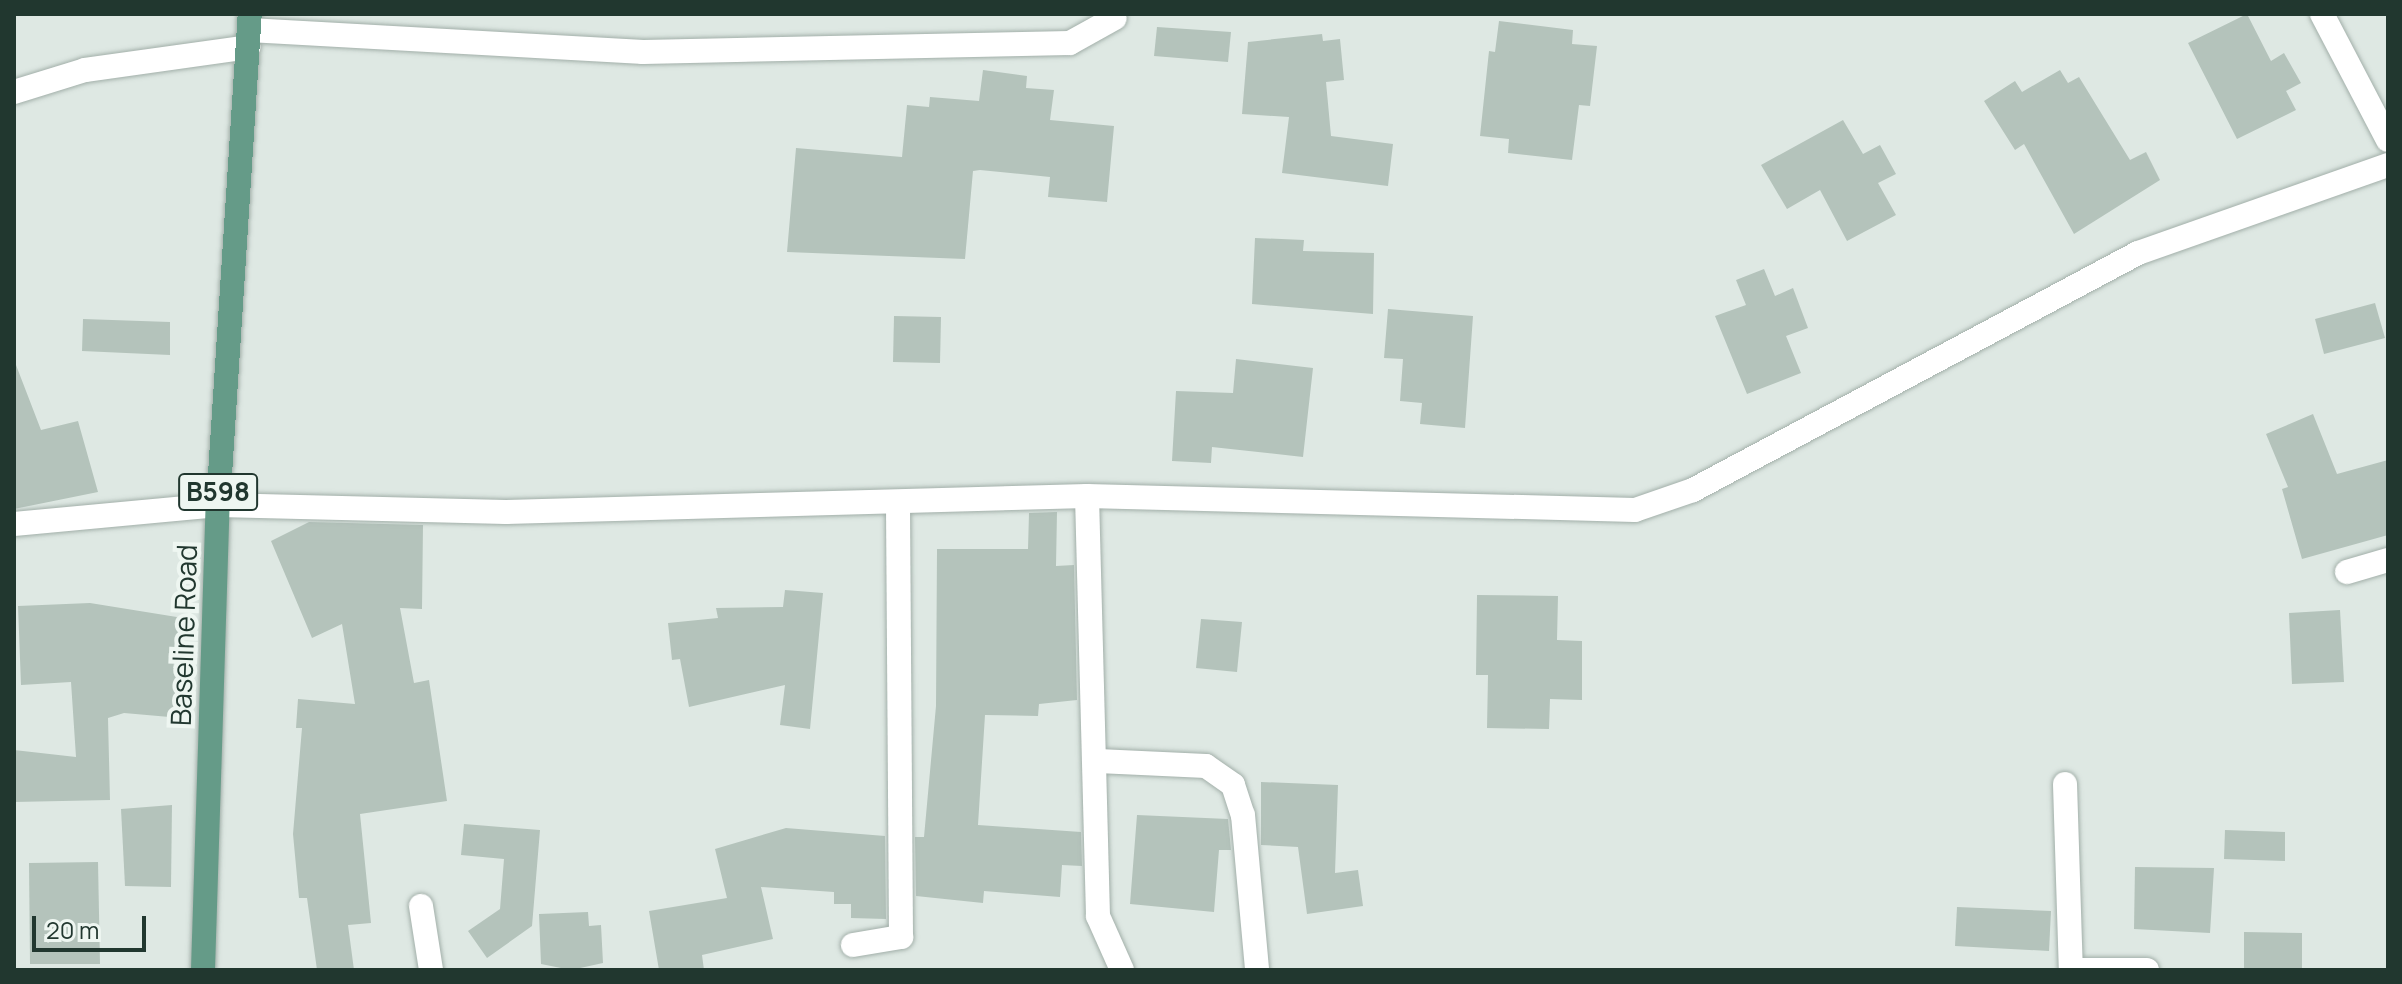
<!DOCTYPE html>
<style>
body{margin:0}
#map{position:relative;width:2402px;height:984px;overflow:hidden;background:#dee8e3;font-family:Manrope,sans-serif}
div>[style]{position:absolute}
.building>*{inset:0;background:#b4c3bb}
.roads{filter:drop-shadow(0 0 2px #a2afa9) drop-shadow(0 0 2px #a2afa9)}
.minor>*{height:24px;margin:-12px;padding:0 12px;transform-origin:12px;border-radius:12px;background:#fff}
.primary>*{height:24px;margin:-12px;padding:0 12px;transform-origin:12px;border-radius:12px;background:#659b88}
span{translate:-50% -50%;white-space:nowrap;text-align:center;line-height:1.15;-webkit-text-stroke:8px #eef6f1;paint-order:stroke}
.shield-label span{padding:2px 6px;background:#eef6f1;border:2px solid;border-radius:6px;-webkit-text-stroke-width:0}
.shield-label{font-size:26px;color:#21372f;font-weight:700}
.street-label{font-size:28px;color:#21372f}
.frame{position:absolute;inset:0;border:16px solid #21372f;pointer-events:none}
.scale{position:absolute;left:32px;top:916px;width:114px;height:36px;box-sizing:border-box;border:4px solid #21372f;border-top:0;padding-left:10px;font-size:24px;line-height:28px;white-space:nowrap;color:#21372f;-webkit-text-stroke:6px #eef6f1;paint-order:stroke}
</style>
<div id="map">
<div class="building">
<i style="clip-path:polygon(2247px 14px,2271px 61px,2284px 53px,2301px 83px,2286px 91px,2296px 110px,2237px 139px,2188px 43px)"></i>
<i style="clip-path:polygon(1499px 21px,1573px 30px,1572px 44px,1597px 46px,1590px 106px,1579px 105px,1572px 160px,1508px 153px,1509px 139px,1480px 136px,1489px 51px,1495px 52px)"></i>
<i style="clip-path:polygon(1157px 27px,1231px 32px,1228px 62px,1154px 56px)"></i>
<i style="clip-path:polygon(1322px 34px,1323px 41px,1340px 39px,1344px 80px,1326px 82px,1331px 136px,1393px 144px,1388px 186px,1282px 173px,1289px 117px,1242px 114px,1248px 42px)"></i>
<i style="clip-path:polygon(983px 70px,1027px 76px,1026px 88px,1054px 90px,1050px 120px,1114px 126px,1107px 202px,1048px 197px,1050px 177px,980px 170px,973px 171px,965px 259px,787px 252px,796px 148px,902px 157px,907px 105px,929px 107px,930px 97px,979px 101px)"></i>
<i style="clip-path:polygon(2060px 70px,2068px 83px,2079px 77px,2130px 160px,2146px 152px,2160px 180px,2074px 234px,2024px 144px,2015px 150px,1984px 101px,2015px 81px,2022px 92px)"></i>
<i style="clip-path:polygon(1843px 120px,1863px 154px,1880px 145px,1896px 174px,1878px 183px,1896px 215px,1847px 241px,1820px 190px,1787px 209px,1761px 165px)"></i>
<i style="clip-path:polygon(1255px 238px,1304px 240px,1303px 251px,1374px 253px,1373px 314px,1252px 304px)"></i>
<i style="clip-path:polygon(1764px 269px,1775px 296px,1793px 288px,1808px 328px,1786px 336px,1801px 373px,1747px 394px,1715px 316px,1746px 305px,1736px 280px)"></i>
<i style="clip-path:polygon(2375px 303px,2385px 338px,2324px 354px,2315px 319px)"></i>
<i style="clip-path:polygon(1388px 309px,1473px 316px,1465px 428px,1420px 424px,1422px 403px,1400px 401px,1403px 359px,1384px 358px)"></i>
<i style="clip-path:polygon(894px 316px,941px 317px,940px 363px,893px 362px)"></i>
<i style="clip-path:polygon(83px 319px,170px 322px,170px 355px,82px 351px)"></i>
<i style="clip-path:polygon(1236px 359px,1313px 368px,1303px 457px,1212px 447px,1211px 463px,1172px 461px,1176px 391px,1233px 393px)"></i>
<i style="clip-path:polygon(16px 365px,41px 430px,78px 421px,98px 492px,14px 509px)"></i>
<i style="clip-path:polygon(2313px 414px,2337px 474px,2388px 460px,2388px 535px,2302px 559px,2282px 489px,2288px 487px,2266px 434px)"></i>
<i style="clip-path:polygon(1057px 512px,1056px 566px,1074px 565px,1077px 700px,1039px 704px,1038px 716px,985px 715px,978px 825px,1081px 832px,1082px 866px,1062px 865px,1060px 897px,984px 891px,983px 903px,916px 896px,915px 837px,924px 837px,936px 706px,937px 549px,1028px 549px,1029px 513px)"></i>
<i style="clip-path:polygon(309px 522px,423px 525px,422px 609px,400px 608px,414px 683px,429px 680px,447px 801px,360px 814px,371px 923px,348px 925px,354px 970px,317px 970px,307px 898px,299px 898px,293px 834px,302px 728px,296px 728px,298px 699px,355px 704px,342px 624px,312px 638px,271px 541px)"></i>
<i style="clip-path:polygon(785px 590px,823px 593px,810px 729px,780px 725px,785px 685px,689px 707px,680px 659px,672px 660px,668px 623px,718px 618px,716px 608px,783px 607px)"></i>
<i style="clip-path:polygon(1477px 595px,1558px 596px,1557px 640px,1582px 641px,1582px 700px,1550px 699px,1549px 729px,1487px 728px,1488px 675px,1476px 675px)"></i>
<i style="clip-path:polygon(90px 603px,183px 618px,173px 668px,185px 669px,181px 718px,124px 713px,108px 718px,110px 800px,14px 802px,14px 750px,76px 757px,71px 682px,21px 685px,18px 606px)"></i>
<i style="clip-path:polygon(2340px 610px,2344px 682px,2292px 684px,2289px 613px)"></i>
<i style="clip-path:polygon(1201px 619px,1242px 622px,1237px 672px,1196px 668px)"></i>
<i style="clip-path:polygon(1261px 782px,1338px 785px,1335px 873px,1358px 870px,1363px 906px,1307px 914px,1298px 847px,1261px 845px)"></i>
<i style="clip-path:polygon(172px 805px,171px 887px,125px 886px,121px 809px)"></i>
<i style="clip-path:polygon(1137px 815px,1228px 819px,1231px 850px,1219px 850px,1214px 912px,1130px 904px)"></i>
<i style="clip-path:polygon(464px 824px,540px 830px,532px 926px,487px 958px,468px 931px,500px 909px,504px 859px,461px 855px)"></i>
<i style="clip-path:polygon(786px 828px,885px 836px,886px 919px,851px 918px,851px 904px,834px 904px,834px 892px,761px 887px,773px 939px,702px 955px,704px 970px,659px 970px,649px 911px,727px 898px,715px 849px)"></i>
<i style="clip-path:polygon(2225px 830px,2285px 832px,2285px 861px,2224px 859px)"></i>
<i style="clip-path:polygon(98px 862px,100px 964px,30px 964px,29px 863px)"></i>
<i style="clip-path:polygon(2135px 867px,2214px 868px,2210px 933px,2134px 929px)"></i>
<i style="clip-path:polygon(1957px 907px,2051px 911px,2049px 951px,1955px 946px)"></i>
<i style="clip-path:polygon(588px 912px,589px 926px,601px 925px,603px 963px,571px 970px,541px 964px,539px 914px)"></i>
<i style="clip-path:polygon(2244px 932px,2302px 933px,2302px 970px,2244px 970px)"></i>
</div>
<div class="roads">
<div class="minor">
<i style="left:2322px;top:14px;width:142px;rotate:62.4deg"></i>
<i style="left:249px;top:30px;width:395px;rotate:3.2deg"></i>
<i style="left:643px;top:52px;width:427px;rotate:-1.2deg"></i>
<i style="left:1070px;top:43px;width:51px;rotate:-29.1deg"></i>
<i style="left:14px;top:92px;width:74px;rotate:-17.2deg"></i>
<i style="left:85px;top:70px;width:165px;rotate:-8deg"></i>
<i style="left:1087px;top:496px;width:420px;rotate:88.5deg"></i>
<i style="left:1098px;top:916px;width:59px;rotate:66deg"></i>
<i style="left:14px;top:524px;width:205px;rotate:-5.3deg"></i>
<i style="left:218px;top:505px;width:288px;rotate:1.4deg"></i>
<i style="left:506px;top:512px;width:581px;rotate:-1.58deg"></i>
<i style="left:1087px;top:496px;width:548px;rotate:1.46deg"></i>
<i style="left:1635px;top:510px;width:61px;rotate:-19deg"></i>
<i style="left:1693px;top:490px;width:504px;rotate:-28.04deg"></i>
<i style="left:2138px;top:253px;width:265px;rotate:-19.4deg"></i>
<i style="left:2347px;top:572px;width:43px;rotate:-16.3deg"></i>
<i style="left:1098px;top:761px;width:108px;rotate:2.7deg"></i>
<i style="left:1206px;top:766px;width:33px;rotate:35deg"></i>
<i style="left:1233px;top:785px;width:32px;rotate:72deg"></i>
<i style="left:1243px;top:815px;width:156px;rotate:84.8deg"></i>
<i style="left:2065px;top:784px;width:186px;rotate:88.2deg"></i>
<i style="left:2071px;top:970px;width:76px"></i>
<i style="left:421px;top:906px;width:65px;rotate:81.1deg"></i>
<i style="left:853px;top:945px;width:49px;rotate:-9.5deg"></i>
<i style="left:901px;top:937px;width:435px;rotate:-90.4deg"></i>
</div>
<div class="primary">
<i style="left:203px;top:970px;width:465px;rotate:-88.2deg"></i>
<i style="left:218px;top:505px;width:492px;rotate:-86.3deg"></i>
</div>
</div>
<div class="shield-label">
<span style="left:218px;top:492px">B598</span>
</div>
<div class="street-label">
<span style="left:183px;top:635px;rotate:-88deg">Baseline Road</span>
</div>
<div class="frame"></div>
<div class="scale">20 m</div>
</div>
